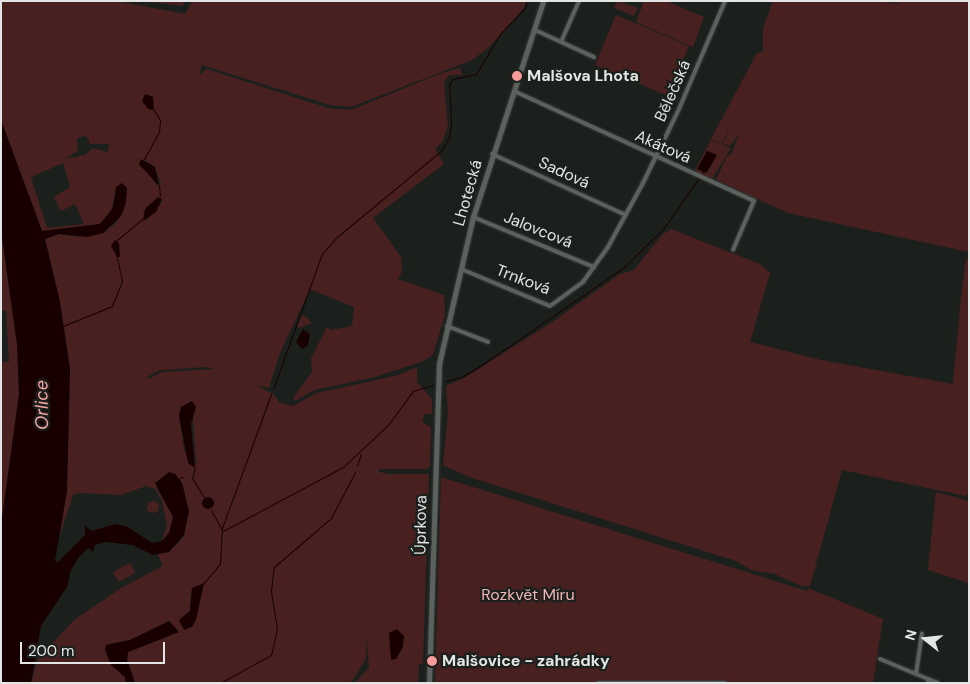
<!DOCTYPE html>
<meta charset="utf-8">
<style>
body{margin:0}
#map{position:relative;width:970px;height:684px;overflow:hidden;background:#1c201d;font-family:"DM Sans",sans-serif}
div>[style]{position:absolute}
.green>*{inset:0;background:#492020}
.round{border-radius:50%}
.water>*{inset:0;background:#180001}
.stream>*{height:1px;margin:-0.5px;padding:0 0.5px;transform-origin:0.5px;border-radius:0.5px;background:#180001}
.roads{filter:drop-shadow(0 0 1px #373a38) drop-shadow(0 0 1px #373a38)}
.minor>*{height:4px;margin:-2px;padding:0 2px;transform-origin:2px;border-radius:2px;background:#5b615d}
.tertiary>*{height:5px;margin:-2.5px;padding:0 2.5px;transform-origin:2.5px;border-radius:2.5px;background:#5b615d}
.dots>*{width:14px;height:14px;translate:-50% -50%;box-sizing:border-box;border:2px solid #1c201d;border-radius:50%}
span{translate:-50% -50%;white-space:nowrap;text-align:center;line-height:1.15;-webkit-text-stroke:4.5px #1c201d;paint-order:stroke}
.poi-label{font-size:16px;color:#e3e6e4;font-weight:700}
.left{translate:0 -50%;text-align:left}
.street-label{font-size:16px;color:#e3e6e4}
.park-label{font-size:16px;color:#f3b5b3}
.water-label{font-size:18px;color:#f8a6a4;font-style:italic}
.frame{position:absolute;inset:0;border:2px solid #e3e6e4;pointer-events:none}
.north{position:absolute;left:900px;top:614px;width:50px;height:50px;-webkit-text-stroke:4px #1c201d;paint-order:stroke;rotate:286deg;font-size:14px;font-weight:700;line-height:20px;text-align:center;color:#e3e6e4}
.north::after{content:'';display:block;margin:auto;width:18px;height:22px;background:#e3e6e4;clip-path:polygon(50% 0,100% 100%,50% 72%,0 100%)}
.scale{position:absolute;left:20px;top:642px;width:145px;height:22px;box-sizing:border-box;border:2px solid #e3e6e4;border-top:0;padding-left:6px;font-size:15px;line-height:18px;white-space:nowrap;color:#e3e6e4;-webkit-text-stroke:4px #1c201d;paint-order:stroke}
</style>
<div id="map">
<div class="green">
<i style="clip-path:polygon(evenodd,1px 1px,116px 1px,185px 14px,192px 1px,526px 1px,523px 9px,487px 49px,472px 60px,351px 107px,330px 105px,202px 65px,199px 75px,207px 69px,328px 108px,351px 110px,439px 74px,460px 68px,461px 71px,462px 75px,449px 75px,444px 83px,448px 125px,443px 141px,435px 149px,444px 164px,373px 218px,401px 257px,402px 271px,398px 279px,444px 295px,445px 315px,433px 354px,424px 361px,375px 377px,314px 390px,295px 401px,293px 398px,312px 372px,311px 359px,327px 327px,331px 330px,352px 326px,354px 307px,310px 289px,280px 353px,269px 388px,256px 385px,273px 394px,280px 403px,293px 406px,317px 393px,399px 375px,417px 367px,417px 382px,432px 399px,432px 414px,425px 414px,422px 422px,431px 427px,430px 466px,427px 469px,379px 469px,379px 472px,389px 474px,429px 474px,423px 663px,419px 664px,418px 683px,354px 683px,369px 668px,366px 634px,366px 659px,351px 683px,135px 683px,127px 660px,128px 652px,179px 632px,169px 621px,130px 640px,109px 644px,111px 665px,125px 677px,126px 683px,31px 683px,38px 659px,74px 620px,121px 588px,163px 566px,158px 555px,177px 545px,184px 535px,189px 511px,182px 483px,175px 474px,156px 487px,173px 517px,169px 533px,162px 541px,167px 525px,162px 501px,155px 489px,146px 486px,121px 495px,80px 493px,73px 495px,59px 538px,67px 491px,70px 369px,60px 302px,45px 239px,59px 234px,78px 237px,103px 233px,116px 223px,124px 210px,115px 194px,110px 214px,100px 224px,42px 231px,1px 120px,1px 1px,84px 136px,89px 139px,89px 144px,109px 144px,108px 152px,93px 148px,85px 155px,65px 159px,78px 151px,77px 138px,84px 136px,1px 1px,144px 160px,155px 167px,161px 184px,156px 185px,151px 174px,142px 168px,139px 164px,144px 160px,1px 1px,63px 163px,70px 187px,54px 197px,61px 211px,75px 204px,84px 224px,49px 228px,46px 225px,31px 177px,63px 163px,1px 1px,158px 197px,162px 202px,146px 221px,143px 214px,158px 197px,1px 1px,206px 367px,216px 369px,162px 372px,149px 379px,147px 377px,160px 370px,206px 367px,1px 1px,192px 401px,196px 464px,191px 466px,184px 449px,179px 416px,181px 407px,192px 401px,1px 1px,203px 587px,198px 608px,179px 622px,190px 611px,191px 591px,203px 587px)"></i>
<i style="clip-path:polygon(144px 1px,185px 1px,182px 6px)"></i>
<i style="clip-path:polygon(617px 1px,638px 8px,634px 16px,614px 8px)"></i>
<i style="clip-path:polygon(644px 1px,666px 1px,704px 17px,693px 47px,636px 22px)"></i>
<i style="clip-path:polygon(773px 1px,882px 1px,901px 5px,892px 1px,969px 1px,969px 252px,788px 213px,716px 180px,726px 158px,732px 153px,739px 134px,730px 146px,723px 144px,737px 112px,722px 144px,711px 139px,757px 53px,763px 52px,763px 28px)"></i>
<i style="clip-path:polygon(616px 15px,689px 46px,668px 96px,595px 65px)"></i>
<i style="clip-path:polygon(evenodd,711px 140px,731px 148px,712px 179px,694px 172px,711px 140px,707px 151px,717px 155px,707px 173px,698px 169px,707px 151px)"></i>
<i style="clip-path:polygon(671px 229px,760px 264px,770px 273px,750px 342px,821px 360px,953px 384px,961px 297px,966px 259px,969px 259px,969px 492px,966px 496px,842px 470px,810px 586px,801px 586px,775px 574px,751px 570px,736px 561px,469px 477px,443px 465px,448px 413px,446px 386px,466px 377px,551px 323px,620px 274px,634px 270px,662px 235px)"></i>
<i style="clip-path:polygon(1px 230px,17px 344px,19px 394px,1px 526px,1px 362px,9px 362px,6px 310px,1px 312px)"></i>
<i style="clip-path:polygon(302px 315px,306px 317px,312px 323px,299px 328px,297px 326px)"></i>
<i style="clip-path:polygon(441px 477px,807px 591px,808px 588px,883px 619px,873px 683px,435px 683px)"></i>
<i style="clip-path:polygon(936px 492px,969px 501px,969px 583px,928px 570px)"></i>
<i class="round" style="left:147px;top:501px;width:12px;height:12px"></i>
<i style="clip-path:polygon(130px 563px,135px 573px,119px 582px,113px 572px)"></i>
</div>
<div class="water">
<i style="clip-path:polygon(145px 94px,153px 97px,154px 110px,148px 109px,142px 101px)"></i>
<i style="clip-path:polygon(1px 120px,42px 231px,100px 224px,113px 208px,116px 187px,122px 183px,127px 188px,126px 203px,121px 216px,103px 233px,87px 237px,59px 234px,45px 239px,60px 302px,70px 369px,67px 491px,55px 561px,58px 562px,85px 535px,85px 525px,91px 531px,116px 524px,128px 527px,152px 543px,162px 541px,169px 533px,173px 517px,155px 483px,169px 472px,175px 474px,182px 483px,189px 511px,184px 535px,169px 552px,153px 555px,132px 545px,105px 542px,95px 545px,93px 552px,89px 548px,79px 557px,71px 570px,67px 587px,41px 626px,31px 683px,1px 683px,1px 526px,19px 394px,17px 344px,1px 230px)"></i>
<i style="clip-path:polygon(707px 151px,717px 155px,706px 173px,697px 169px)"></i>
<i style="clip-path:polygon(141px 159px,155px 167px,159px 186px,139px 164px)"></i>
<i style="clip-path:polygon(158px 197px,162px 199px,156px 212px,143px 221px,145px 209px)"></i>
<i style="clip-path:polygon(115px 240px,119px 243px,120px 257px,117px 257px,111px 246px)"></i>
<i style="clip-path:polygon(303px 329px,310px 334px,308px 345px,302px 349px,296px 342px)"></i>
<i style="clip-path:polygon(192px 401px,196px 407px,191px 424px,195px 468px,188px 463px,179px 416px,181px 407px)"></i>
<i class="round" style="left:202px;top:497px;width:12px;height:12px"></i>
<i style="clip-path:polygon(204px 583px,196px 620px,192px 627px,184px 630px,179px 620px,190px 611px,192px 588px)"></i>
<i style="clip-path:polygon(169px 621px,179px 632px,128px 652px,127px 660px,135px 683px,126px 683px,125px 677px,111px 665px,105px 650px,106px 645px,130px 640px)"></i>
<i style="clip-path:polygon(397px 629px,404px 636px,403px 647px,396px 659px,391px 660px,389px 633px)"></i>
</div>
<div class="stream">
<i style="left:144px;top:159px;width:31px;rotate:-61deg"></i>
<i style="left:159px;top:132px;width:12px;rotate:-85deg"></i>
<i style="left:160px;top:120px;width:12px;rotate:-121deg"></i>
<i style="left:159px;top:185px;width:11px;rotate:85deg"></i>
<i style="left:117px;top:240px;width:33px;rotate:-40deg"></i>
<i style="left:63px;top:326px;width:53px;rotate:-22.2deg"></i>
<i style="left:112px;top:306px;width:27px;rotate:-68deg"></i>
<i style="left:122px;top:281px;width:25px;rotate:-102deg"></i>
<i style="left:446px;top:381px;width:16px;rotate:-14deg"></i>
<i style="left:462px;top:377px;width:32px;rotate:-32deg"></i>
<i style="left:489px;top:360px;width:163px;rotate:-34.5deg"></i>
<i style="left:623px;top:268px;width:56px;rotate:-44.3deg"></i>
<i style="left:663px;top:229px;width:70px;rotate:-54.9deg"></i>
<i style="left:273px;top:389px;width:144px;rotate:-70.1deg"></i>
<i style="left:322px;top:254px;width:23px;rotate:-49deg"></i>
<i style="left:337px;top:237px;width:135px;rotate:-39.6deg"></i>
<i style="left:441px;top:151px;width:16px;rotate:-60deg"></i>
<i style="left:449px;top:137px;width:15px;rotate:-82deg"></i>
<i style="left:451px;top:122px;width:38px;rotate:-93deg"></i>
<i style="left:449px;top:84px;width:6px;rotate:-51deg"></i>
<i style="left:453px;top:79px;width:24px;rotate:-12deg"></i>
<i style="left:476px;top:74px;width:47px;rotate:-59deg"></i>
<i style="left:500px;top:34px;width:36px;rotate:-46deg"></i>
<i style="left:525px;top:8px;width:7px;rotate:-74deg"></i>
<i style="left:357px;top:465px;width:12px;rotate:-70deg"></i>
<i style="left:195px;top:468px;width:10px;rotate:107deg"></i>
<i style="left:192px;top:478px;width:22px;rotate:58deg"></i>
<i style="left:179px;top:478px;width:4px;rotate:-14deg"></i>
<i style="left:211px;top:510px;width:21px;rotate:61deg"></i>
<i style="left:223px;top:531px;width:136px;rotate:-28.1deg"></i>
<i style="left:343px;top:467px;width:62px;rotate:-43deg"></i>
<i style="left:388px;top:425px;width:42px;rotate:-53.7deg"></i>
<i style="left:413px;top:391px;width:21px;rotate:-17deg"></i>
<i style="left:203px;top:584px;width:26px;rotate:-50deg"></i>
<i style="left:220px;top:564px;width:36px;rotate:-87deg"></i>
<i style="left:222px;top:528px;width:143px;rotate:-69.9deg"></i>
<i style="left:222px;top:682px;width:56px;rotate:-28.9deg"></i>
<i style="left:271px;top:655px;width:27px;rotate:-77deg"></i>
<i style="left:277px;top:629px;width:39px;rotate:-99deg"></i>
<i style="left:271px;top:590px;width:23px;rotate:-83deg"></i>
<i style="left:274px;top:567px;width:75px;rotate:-40.7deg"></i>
<i style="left:331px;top:518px;width:52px;rotate:-62.4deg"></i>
</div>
<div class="roads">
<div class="minor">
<i style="left:535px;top:30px;width:65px;rotate:24.6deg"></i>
<i style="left:561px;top:42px;width:45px;rotate:-66.3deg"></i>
<i style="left:514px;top:91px;width:264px;rotate:24.6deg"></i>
<i style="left:754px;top:201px;width:53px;rotate:113.2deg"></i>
<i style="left:492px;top:154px;width:147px;rotate:24.5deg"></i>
<i style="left:473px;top:217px;width:131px;rotate:22.5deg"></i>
<i style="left:461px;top:269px;width:96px;rotate:22.6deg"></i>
<i style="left:550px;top:306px;width:41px;rotate:-36deg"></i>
<i style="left:583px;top:282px;width:43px;rotate:-54.5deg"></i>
<i style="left:608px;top:247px;width:71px;rotate:-61.3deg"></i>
<i style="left:642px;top:185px;width:85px;rotate:-64deg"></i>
<i style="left:679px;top:109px;width:117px;rotate:-66.9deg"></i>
<i style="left:447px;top:326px;width:44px;rotate:21.3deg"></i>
<i style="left:880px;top:659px;width:52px;rotate:22.6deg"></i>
<i style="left:916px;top:674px;width:41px;rotate:-81.7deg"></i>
<i style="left:598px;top:683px;width:127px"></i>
<i style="left:928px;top:683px;width:4px;rotate:-90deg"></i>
<i style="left:928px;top:679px;width:11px;rotate:22deg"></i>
</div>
<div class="tertiary">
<i style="left:429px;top:683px;width:319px;rotate:-88.2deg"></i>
<i style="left:439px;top:364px;width:151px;rotate:-77deg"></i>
<i style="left:473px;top:217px;width:227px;rotate:-72deg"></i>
</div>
</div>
<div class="dots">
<i style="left:517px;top:76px;background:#f59b99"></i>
<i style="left:432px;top:661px;background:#f59b99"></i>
</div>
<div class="poi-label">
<span class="left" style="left:527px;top:76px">Malšova Lhota</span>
<span class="left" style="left:442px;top:661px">Malšovice - zahrádky</span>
</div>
<div class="street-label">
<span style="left:673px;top:91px;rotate:-66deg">Bělečská</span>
<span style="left:663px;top:147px;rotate:24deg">Akátová</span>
<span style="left:564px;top:173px;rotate:25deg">Sadová</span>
<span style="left:468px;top:193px;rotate:-74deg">Lhotecká</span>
<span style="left:538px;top:230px;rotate:22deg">Jalovcová</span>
<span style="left:523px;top:280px;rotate:21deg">Trnková</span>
<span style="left:421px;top:525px;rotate:-89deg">Úprkova</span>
</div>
<div class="park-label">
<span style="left:528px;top:595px">Rozkvět Míru</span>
</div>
<div class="water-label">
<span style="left:42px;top:405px;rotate:-91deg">Orlice</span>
</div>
<div class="frame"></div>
<div class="north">N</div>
<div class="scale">200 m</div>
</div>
